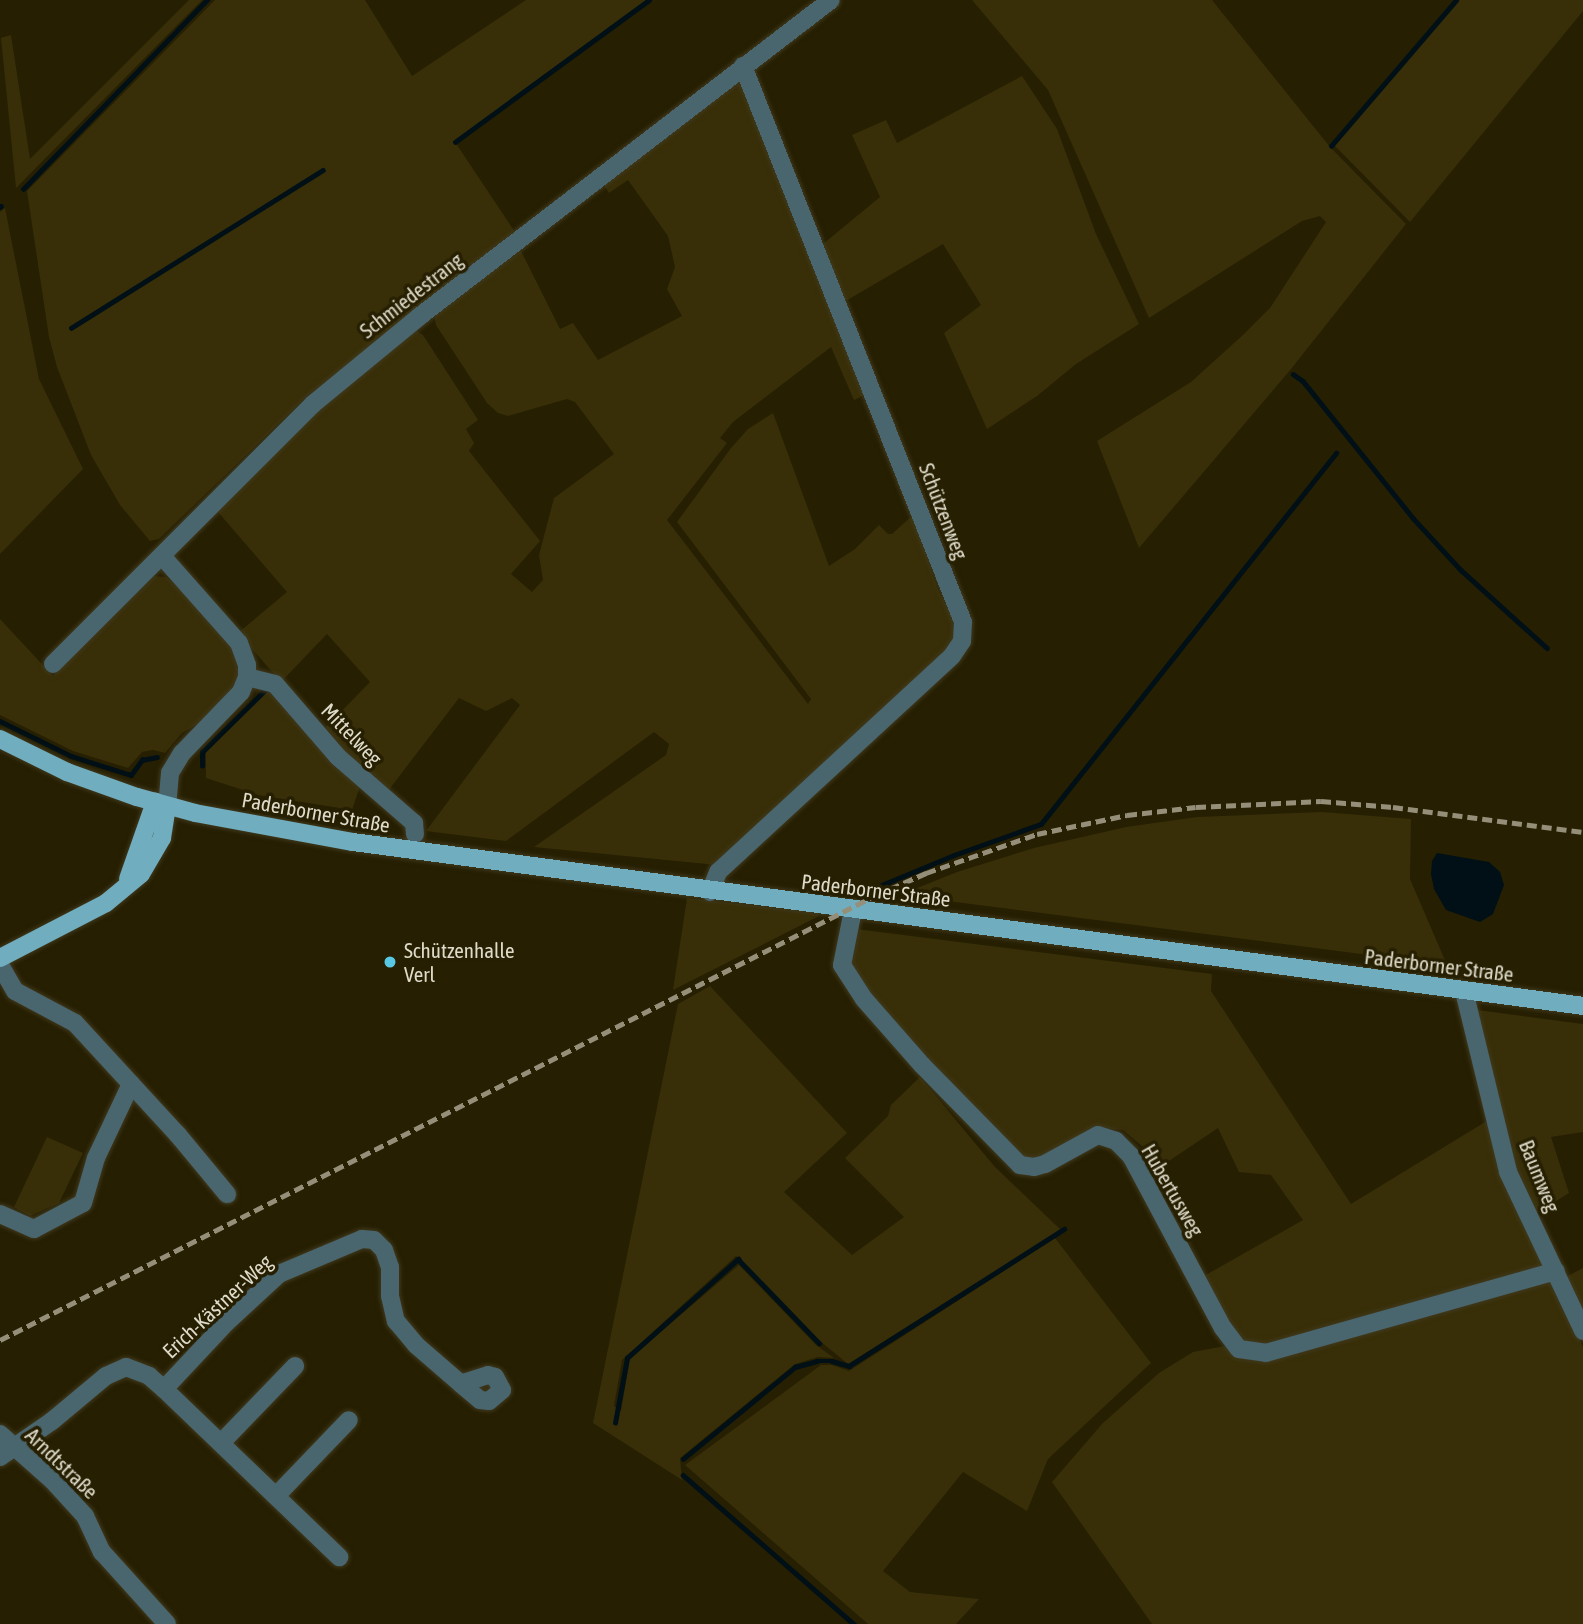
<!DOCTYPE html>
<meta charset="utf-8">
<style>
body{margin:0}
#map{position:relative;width:1583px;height:1624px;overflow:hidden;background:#261f02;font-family:"Asap Condensed",sans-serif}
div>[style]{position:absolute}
.green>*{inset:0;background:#382f08}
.water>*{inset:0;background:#001016}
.stream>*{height:4.5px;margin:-2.25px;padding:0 2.25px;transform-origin:2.25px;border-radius:2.25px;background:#001016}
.roads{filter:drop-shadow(0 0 2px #40391e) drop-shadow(0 0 2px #40391e)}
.minor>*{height:18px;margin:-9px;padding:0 9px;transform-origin:9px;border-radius:9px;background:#49666e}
.major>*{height:18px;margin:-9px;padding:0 9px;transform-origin:9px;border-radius:9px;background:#70aebf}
.rail>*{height:4.5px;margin-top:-2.25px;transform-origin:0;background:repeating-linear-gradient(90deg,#958f7a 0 10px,transparent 0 15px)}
.dots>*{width:19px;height:19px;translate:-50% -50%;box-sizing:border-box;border:4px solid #261f02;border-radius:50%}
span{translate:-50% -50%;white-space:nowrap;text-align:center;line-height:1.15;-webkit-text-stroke:7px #261f02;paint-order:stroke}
.street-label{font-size:21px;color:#dfdbca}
.poi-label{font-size:21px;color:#dfdbca}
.left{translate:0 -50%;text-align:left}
</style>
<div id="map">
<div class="green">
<i style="clip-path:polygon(189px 0,202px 0,16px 188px,1px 38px,11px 35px,30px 159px)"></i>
<i style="clip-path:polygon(215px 0,365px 0,412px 76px,526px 0,646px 0,455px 142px,515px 232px,306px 397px,159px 539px,150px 541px,120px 505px,91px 455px,57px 367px,49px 337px,27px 191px)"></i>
<i style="clip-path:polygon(972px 0,1212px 0,1330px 147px,1406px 224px,1291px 369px,1139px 548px,1097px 441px,1191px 382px,1244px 334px,1270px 308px,1326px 222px,1320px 216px,1302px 221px,1149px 318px,1048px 90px)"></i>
<i style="clip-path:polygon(1458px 0,1583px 0,1583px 11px,1410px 222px,1334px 145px)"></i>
<i style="clip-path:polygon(741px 74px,867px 394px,854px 400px,831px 347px,733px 422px,720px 438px,727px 443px,667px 520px,808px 704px,811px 699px,677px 522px,731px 448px,748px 429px,773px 413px,829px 566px,855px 549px,879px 525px,888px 534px,892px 534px,913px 515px,938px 590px,957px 626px,955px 638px,947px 653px,717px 865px,534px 847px,666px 755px,669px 744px,654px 732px,506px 841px,426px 831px,520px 705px,512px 698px,486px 711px,459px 698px,388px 791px,343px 753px,323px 730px,370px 682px,327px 634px,281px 682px,238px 633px,287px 592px,218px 512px,322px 405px,415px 330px,423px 335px,478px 420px,466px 429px,474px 443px,469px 451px,540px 541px,511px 574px,532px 592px,543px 580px,539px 555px,554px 498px,614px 454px,575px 402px,567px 399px,508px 416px,498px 413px,487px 403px,436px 325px,434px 315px,521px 251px,560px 329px,573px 323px,598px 360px,682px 316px,667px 289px,675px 267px,668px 236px,628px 180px,609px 193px,601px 181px)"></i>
<i style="clip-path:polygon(1022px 76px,1057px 129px,1096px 234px,1139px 324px,1076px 364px,1037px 396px,987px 429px,944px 333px,981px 305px,943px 244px,844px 302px,823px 244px,880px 197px,852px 135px,886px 120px,897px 143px)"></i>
<i style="clip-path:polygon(5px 208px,39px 379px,83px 469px,0 554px,0 212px)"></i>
<i style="clip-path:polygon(154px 576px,166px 577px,183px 592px,232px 648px,239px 662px,239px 679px,232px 690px,201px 722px,182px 733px,165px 753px,153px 750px,142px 752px,128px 768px,73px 751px,0 715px,0 619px,53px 676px)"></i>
<i style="clip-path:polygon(268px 690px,360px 786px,352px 810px,258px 795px,206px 778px,206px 752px)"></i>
<i style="clip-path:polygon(1322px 812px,1411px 819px,1410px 879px,1447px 965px,900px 895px,957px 872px,1034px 848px,1126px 827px,1197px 817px)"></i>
<i style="clip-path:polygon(687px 898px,819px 913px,819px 916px,673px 990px)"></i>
<i style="clip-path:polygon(856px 929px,1212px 974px,1211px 991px,1351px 1204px,1490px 1119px,1542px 1262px,1540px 1271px,1277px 1346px,1250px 1346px,1237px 1336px,1204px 1276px,1303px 1220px,1271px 1175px,1239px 1172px,1218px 1128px,1157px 1169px,1143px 1147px,1123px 1130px,1095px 1127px,1034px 1160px,1017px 1154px,870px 998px,850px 966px)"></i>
<i style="clip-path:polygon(710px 986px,847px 1133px,784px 1192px,852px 1255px,904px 1217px,845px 1158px,888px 1116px,891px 1105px,920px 1077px,995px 1167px,1061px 1230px,848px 1364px,820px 1341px,736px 1256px,622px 1360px,614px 1406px,621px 1411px,630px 1358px,739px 1265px,816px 1345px,834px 1358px,818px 1357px,795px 1364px,680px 1458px,682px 1480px,593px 1423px,678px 1004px)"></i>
<i style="clip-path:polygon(1477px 1010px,1583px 1024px,1583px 1132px,1551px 1137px,1569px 1193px,1535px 1214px,1513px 1171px)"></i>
<i style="clip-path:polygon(47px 1137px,83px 1153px,59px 1203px,30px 1216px,14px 1207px)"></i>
<i style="clip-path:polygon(1055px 1238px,1151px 1363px,1048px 1459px,1027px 1511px,963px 1472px,883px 1571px,910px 1592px,979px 1599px,956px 1624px,868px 1624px,685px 1465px,821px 1365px,832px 1365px,849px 1371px)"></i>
<i style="clip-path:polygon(1583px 1268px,1583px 1321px,1564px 1278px)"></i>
<i style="clip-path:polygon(1546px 1280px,1553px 1283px,1583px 1347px,1583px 1624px,1152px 1624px,1052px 1482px,1102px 1424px,1159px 1373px,1193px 1352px,1230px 1345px,1238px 1354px)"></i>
</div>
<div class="water">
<i style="clip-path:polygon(1437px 853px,1489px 862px,1500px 872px,1504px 885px,1493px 914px,1480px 922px,1446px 910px,1434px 889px,1431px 874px,1432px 861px)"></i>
</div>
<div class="stream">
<i style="left:455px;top:142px;width:240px;rotate:-36.2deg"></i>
<i style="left:1331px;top:146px;width:192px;rotate:-49.4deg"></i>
<i style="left:23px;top:189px;width:264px;rotate:-45.8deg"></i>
<i style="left:0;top:207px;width:1px;rotate:-45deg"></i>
<i style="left:71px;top:328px;width:297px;rotate:-32.1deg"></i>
<i style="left:1293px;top:374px;width:12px;rotate:35deg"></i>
<i style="left:1303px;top:381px;width:176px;rotate:51.2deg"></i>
<i style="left:1413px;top:518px;width:71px;rotate:47.3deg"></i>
<i style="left:1461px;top:570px;width:116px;rotate:42.2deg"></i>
<i style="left:0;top:721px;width:79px;rotate:26.2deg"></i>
<i style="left:71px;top:756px;width:63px;rotate:17.6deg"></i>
<i style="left:131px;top:775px;width:19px;rotate:-54deg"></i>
<i style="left:142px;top:760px;width:15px;rotate:-11deg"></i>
<i style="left:202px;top:766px;width:14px;rotate:-90deg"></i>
<i style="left:202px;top:752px;width:90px;rotate:-44.5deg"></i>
<i style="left:872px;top:889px;width:89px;rotate:-22.5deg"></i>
<i style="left:954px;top:855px;width:92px;rotate:-19.6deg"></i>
<i style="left:1041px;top:824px;width:474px;rotate:-51.5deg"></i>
<i style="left:615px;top:1423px;width:66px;rotate:-79.5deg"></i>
<i style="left:627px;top:1358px;width:149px;rotate:-41.7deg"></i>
<i style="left:738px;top:1259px;width:117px;rotate:46deg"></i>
<i style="left:683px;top:1459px;width:145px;rotate:-39.4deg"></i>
<i style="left:795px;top:1367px;width:23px;rotate:-15deg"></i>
<i style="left:817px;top:1361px;width:15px"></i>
<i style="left:832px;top:1361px;width:18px;rotate:16deg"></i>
<i style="left:849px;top:1366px;width:255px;rotate:-32.5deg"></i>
<i style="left:683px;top:1475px;width:227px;rotate:41.1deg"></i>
</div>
<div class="roads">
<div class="minor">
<i style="left:162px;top:556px;width:116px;rotate:48.5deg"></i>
<i style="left:239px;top:643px;width:23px;rotate:70deg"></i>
<i style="left:247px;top:665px;width:12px;rotate:90deg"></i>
<i style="left:247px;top:677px;width:16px;rotate:112deg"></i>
<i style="left:241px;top:692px;width:85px;rotate:134deg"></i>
<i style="left:182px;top:753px;width:23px;rotate:121deg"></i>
<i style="left:170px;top:773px;width:33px;rotate:95deg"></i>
<i style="left:53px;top:664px;width:368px;rotate:-45deg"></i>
<i style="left:313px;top:404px;width:139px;rotate:-39.4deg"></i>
<i style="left:420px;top:316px;width:518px;rotate:-37.56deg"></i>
<i style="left:247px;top:677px;width:29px;rotate:14deg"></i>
<i style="left:275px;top:684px;width:96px;rotate:49.2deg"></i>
<i style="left:338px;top:757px;width:101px;rotate:41deg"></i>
<i style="left:414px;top:823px;width:11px;rotate:85deg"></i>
<i style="left:710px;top:892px;width:22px;rotate:-68deg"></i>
<i style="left:718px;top:872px;width:318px;rotate:-42.7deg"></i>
<i style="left:952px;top:656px;width:18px;rotate:-56deg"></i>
<i style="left:962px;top:641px;width:19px;rotate:-87deg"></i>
<i style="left:963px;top:622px;width:598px;rotate:-111.59deg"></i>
<i style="left:853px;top:910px;width:56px;rotate:101.3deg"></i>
<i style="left:842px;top:965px;width:40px;rotate:57.1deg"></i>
<i style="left:864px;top:999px;width:88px;rotate:48.7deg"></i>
<i style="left:922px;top:1065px;width:140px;rotate:45.6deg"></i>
<i style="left:1020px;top:1165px;width:14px;rotate:8deg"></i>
<i style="left:1034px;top:1167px;width:11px;rotate:-15deg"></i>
<i style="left:1045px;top:1164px;width:60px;rotate:-28.7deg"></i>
<i style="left:1098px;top:1135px;width:19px;rotate:18deg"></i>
<i style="left:1116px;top:1141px;width:21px;rotate:45deg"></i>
<i style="left:1131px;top:1156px;width:195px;rotate:61.9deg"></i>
<i style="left:1223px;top:1328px;width:26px;rotate:53deg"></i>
<i style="left:1239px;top:1349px;width:27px;rotate:8deg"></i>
<i style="left:1266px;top:1353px;width:301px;rotate:-15.8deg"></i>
<i style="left:0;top:965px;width:30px;rotate:60deg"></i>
<i style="left:15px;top:991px;width:68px;rotate:28.1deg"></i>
<i style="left:75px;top:1023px;width:152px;rotate:47.4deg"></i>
<i style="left:178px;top:1135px;width:77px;rotate:50.3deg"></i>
<i style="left:1464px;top:991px;width:186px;rotate:76.3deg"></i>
<i style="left:1508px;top:1172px;width:176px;rotate:64.7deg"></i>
<i style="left:0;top:1214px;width:37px;rotate:24deg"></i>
<i style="left:34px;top:1229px;width:55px;rotate:-28deg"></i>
<i style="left:83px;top:1203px;width:47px;rotate:-73.9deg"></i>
<i style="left:96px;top:1158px;width:82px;rotate:-64.7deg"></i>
<i style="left:164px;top:1389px;width:91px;rotate:-46.8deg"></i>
<i style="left:226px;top:1323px;width:72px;rotate:-42.8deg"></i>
<i style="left:279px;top:1274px;width:90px;rotate:-22.9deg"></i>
<i style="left:362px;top:1239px;width:12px;rotate:5deg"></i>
<i style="left:374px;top:1240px;width:14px;rotate:45deg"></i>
<i style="left:384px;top:1250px;width:18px;rotate:71deg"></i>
<i style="left:390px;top:1267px;width:29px;rotate:90deg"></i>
<i style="left:390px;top:1296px;width:26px;rotate:77deg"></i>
<i style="left:396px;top:1321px;width:31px;rotate:50deg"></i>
<i style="left:416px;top:1345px;width:60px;rotate:40.9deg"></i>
<i style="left:461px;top:1384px;width:25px;rotate:40deg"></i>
<i style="left:480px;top:1400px;width:9px;rotate:6deg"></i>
<i style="left:489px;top:1401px;width:17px;rotate:-40deg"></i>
<i style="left:502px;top:1390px;width:15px;rotate:-118deg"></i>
<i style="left:495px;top:1377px;width:7px;rotate:-164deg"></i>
<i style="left:488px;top:1375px;width:28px;rotate:162deg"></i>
<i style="left:0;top:1434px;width:69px;rotate:41.5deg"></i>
<i style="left:52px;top:1480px;width:49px;rotate:47.5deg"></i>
<i style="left:85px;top:1516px;width:40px;rotate:65deg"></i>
<i style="left:102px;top:1552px;width:97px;rotate:47.9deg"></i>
<i style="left:221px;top:1443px;width:107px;rotate:-46.1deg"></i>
<i style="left:0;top:1457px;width:63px;rotate:-34.7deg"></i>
<i style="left:52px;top:1421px;width:70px;rotate:-39.8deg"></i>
<i style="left:106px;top:1376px;width:22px;rotate:-24deg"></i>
<i style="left:126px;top:1367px;width:25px;rotate:21deg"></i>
<i style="left:149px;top:1376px;width:20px;rotate:41deg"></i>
<i style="left:164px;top:1389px;width:243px;rotate:43.8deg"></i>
<i style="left:276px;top:1496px;width:105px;rotate:-46.2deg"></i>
</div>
<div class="major">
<i style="left:0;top:739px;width:75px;rotate:26.2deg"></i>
<i style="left:67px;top:772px;width:74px;rotate:19.7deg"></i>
<i style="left:137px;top:797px;width:60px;rotate:15.4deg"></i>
<i style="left:195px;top:813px;width:161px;rotate:10.4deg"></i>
<i style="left:353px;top:842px;width:1241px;rotate:7.59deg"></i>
<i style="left:128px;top:879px;width:82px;rotate:-70.7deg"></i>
<i style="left:0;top:958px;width:119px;rotate:-27.4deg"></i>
<i style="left:106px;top:903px;width:45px;rotate:-39.6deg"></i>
<i style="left:141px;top:874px;width:42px;rotate:-59.7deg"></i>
<i style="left:162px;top:838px;width:32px;rotate:-81deg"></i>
</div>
</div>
<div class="rail">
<i style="left:0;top:1340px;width:983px;rotate:-26.93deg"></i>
<i style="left:876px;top:895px;width:55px;rotate:-23.7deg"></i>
<i style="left:926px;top:873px;width:118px;rotate:-19.4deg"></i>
<i style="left:1037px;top:834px;width:92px;rotate:-11.9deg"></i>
<i style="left:1127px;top:815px;width:69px;rotate:-6.6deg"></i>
<i style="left:1196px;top:807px;width:125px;rotate:-2.7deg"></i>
<i style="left:1321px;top:801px;width:72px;rotate:4.8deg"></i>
<i style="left:1393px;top:807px;width:192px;rotate:7.5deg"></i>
</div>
<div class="dots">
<i style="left:390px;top:962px;background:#59c8e4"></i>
</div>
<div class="street-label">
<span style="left:411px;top:295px;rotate:-38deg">Schmiedestrang</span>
<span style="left:944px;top:511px;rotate:69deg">Schützenweg</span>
<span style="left:352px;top:734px;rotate:46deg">Mittelweg</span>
<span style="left:316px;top:812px;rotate:10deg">Paderborner Straße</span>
<span style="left:876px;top:890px;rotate:7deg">Paderborner Straße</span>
<span style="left:1439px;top:965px;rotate:7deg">Paderborner Straße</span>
<span style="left:1540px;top:1176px;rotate:68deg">Baumweg</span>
<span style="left:1173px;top:1190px;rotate:60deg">Hubertusweg</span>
<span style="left:217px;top:1306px;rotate:-43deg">Erich-Kästner-Weg</span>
<span style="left:62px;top:1463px;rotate:44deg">Arndtstraße</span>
</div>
<div class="poi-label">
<span class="left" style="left:404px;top:962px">Schützenhalle<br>Verl</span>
</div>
</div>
